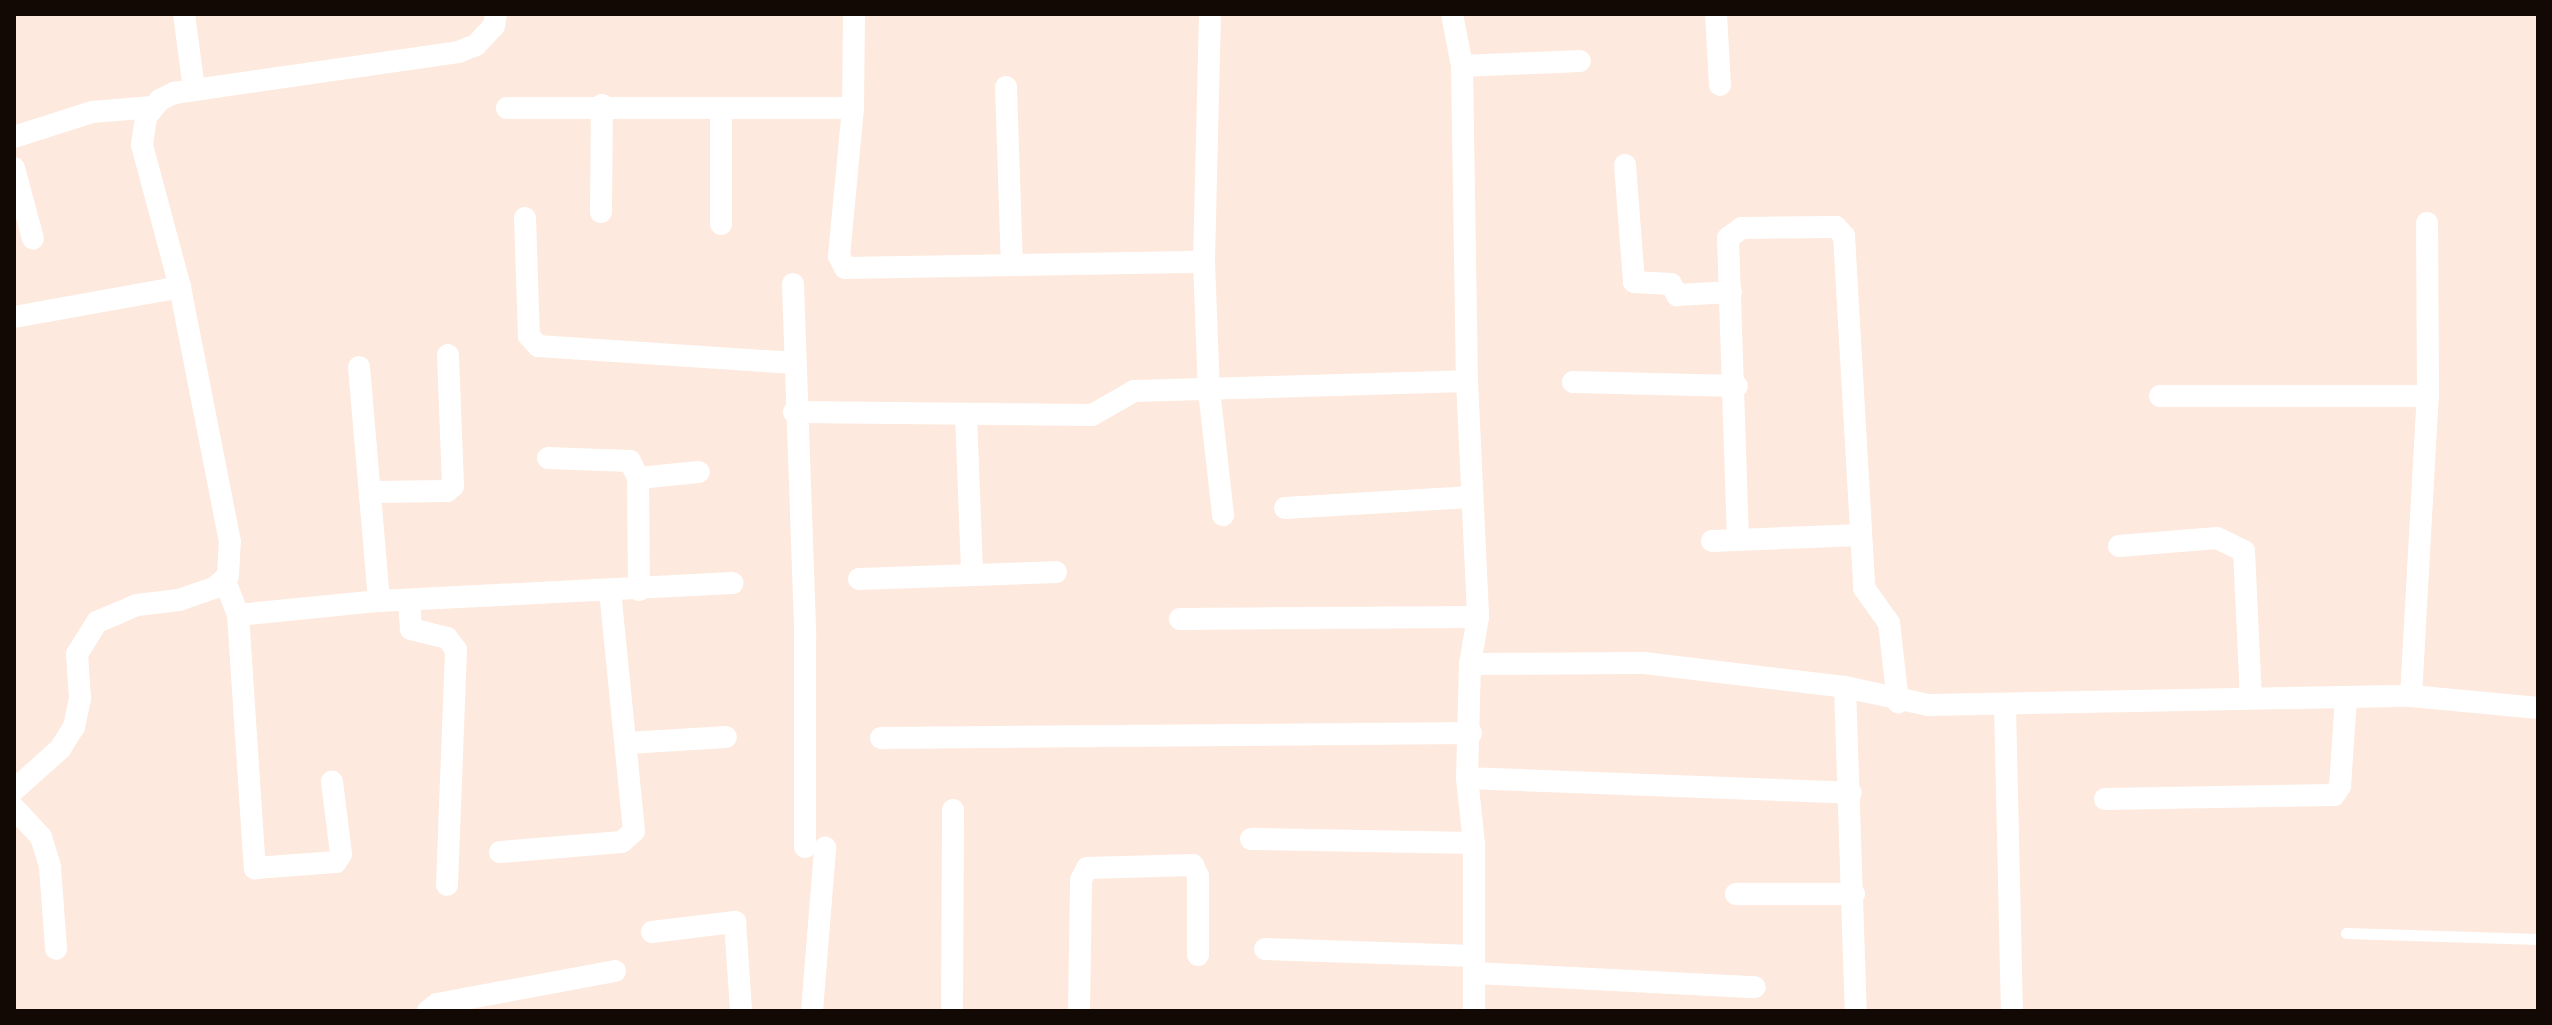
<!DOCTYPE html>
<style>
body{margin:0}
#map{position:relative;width:2552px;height:1025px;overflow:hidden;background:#fde9dd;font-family:"Space Grotesk",sans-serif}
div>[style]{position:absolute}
.service>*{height:11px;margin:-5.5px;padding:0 5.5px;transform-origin:5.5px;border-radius:5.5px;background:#fff}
.minor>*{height:22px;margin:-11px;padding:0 11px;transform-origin:11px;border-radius:11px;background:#fff}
span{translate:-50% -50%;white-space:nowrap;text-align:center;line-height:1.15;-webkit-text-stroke:6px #fafafa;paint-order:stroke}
.frame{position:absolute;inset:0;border:16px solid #130904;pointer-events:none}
</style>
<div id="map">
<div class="service">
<i style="left:2346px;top:933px;width:192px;rotate:1.8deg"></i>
</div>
<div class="minor">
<i style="left:184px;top:14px;width:76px;rotate:82.4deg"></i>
<i style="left:854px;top:14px;width:94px;rotate:90.6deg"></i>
<i style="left:853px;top:108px;width:149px;rotate:95.4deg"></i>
<i style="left:839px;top:256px;width:13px;rotate:63deg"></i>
<i style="left:845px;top:268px;width:359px;rotate:-1deg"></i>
<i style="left:1210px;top:14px;width:248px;rotate:91.4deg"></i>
<i style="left:1204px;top:262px;width:128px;rotate:87.8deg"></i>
<i style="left:1209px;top:390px;width:126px;rotate:83.6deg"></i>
<i style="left:1452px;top:14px;width:53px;rotate:79.1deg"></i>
<i style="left:1462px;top:66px;width:315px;rotate:89.1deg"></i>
<i style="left:1467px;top:381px;width:236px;rotate:87.3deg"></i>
<i style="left:1478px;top:617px;width:48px;rotate:99.7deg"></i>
<i style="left:1470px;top:664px;width:114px;rotate:91.5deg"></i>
<i style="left:1467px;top:778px;width:65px;rotate:83.9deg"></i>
<i style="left:1474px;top:843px;width:168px;rotate:90deg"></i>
<i style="left:1716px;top:14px;width:71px;rotate:86.8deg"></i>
<i style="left:1462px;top:66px;width:118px;rotate:-2.4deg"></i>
<i style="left:1006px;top:87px;width:178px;rotate:88.1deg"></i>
<i style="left:507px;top:108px;width:346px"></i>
<i style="left:14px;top:137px;width:82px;rotate:-17.8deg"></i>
<i style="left:92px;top:112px;width:61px;rotate:-4.7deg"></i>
<i style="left:1625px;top:165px;width:117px;rotate:85.6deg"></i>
<i style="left:1634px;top:282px;width:37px;rotate:3deg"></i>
<i style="left:1671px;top:284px;width:13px;rotate:61deg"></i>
<i style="left:1677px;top:295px;width:54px;rotate:-3.2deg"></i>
<i style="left:14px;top:168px;width:73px;rotate:75deg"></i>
<i style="left:601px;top:212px;width:107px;rotate:-89.5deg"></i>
<i style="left:525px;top:218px;width:118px;rotate:88.1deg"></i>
<i style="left:529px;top:336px;width:13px;rotate:48deg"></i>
<i style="left:538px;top:346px;width:258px;rotate:3.8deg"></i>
<i style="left:721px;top:224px;width:113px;rotate:-90deg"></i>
<i style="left:793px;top:284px;width:352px;rotate:88deg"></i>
<i style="left:805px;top:636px;width:211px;rotate:90deg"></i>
<i style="left:14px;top:317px;width:169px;rotate:-10.2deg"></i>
<i style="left:359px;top:367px;width:235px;rotate:85.1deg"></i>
<i style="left:1573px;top:382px;width:164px;rotate:1.4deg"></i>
<i style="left:2160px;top:396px;width:268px"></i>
<i style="left:794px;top:412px;width:298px;rotate:0.6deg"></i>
<i style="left:1092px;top:415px;width:48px;rotate:-29.7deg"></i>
<i style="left:1134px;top:391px;width:333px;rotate:-1.7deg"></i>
<i style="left:966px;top:414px;width:158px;rotate:87.8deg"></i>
<i style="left:548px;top:458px;width:82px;rotate:2.1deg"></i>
<i style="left:630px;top:461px;width:19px;rotate:65deg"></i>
<i style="left:373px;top:492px;width:74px;rotate:-0.8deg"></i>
<i style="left:447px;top:491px;width:8px;rotate:-40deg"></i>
<i style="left:453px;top:486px;width:131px;rotate:-92.2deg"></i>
<i style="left:1285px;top:508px;width:187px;rotate:-3.4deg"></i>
<i style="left:1738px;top:540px;width:302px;rotate:-91.9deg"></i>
<i style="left:1728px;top:238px;width:17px;rotate:-36deg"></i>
<i style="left:1742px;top:228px;width:94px;rotate:-0.6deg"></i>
<i style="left:1836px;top:227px;width:12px;rotate:48deg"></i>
<i style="left:1844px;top:236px;width:353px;rotate:86.7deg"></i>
<i style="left:1864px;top:588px;width:43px;rotate:54.5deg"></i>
<i style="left:1889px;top:623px;width:80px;rotate:83.5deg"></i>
<i style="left:1712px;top:541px;width:148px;rotate:-2.3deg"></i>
<i style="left:2119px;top:546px;width:98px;rotate:-4.7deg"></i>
<i style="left:2217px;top:538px;width:30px;rotate:26deg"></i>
<i style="left:2244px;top:551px;width:147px;rotate:87.3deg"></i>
<i style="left:859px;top:579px;width:197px;rotate:-2deg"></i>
<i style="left:225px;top:581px;width:36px;rotate:69deg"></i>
<i style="left:238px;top:615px;width:142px;rotate:-5.7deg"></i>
<i style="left:379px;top:601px;width:354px;rotate:-2.9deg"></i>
<i style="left:639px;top:590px;width:112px;rotate:-90.5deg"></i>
<i style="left:638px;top:478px;width:61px;rotate:-5.6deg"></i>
<i style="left:409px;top:600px;width:29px;rotate:86deg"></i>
<i style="left:411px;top:629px;width:37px;rotate:14deg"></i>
<i style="left:447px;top:638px;width:15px;rotate:53deg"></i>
<i style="left:456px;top:650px;width:235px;rotate:92.2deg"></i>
<i style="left:238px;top:615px;width:254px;rotate:86.2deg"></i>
<i style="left:255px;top:868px;width:81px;rotate:-4.2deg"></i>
<i style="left:336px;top:862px;width:9px;rotate:-58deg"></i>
<i style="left:341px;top:854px;width:73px;rotate:-97.1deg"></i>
<i style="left:1180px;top:619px;width:298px;rotate:-0.4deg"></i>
<i style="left:1470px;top:664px;width:174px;rotate:-0.3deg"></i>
<i style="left:1644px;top:663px;width:202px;rotate:6.8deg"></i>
<i style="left:1845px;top:687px;width:85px;rotate:12.2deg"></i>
<i style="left:1928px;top:705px;width:483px;rotate:-1.1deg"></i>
<i style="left:2411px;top:696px;width:128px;rotate:5.4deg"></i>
<i style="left:1845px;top:687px;width:324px;rotate:88.1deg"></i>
<i style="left:2411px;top:696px;width:300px;rotate:-86.8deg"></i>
<i style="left:2428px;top:396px;width:173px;rotate:-90.3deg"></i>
<i style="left:2005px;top:705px;width:306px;rotate:88.7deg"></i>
<i style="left:881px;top:738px;width:590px;rotate:-0.49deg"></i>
<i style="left:628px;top:743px;width:98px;rotate:-3.5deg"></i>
<i style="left:1467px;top:778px;width:384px;rotate:2.2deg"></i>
<i style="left:14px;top:790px;width:62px;rotate:-41.7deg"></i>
<i style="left:60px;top:749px;width:26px;rotate:-58deg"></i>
<i style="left:74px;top:727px;width:30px;rotate:-78deg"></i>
<i style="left:80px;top:698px;width:44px;rotate:-93.9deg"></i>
<i style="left:77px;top:654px;width:38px;rotate:-58deg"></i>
<i style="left:97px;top:622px;width:43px;rotate:-23deg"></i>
<i style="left:137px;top:605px;width:42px;rotate:-6.8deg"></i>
<i style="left:179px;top:600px;width:37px;rotate:-19deg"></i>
<i style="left:214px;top:588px;width:18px;rotate:-41deg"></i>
<i style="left:228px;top:576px;width:34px;rotate:-87deg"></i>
<i style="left:230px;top:542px;width:260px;rotate:-101.1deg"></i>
<i style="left:180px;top:287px;width:147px;rotate:-105deg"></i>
<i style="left:142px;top:145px;width:28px;rotate:-82deg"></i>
<i style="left:146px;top:117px;width:22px;rotate:-51deg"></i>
<i style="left:160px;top:100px;width:16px;rotate:-27deg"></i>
<i style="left:174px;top:93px;width:287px;rotate:-8.2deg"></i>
<i style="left:458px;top:52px;width:19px;rotate:-21deg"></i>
<i style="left:476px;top:45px;width:26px;rotate:-47deg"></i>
<i style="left:494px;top:26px;width:12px;rotate:-81deg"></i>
<i style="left:2105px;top:799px;width:229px;rotate:-1deg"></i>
<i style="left:2334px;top:795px;width:11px;rotate:-56deg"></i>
<i style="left:2340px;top:786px;width:88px;rotate:-86.1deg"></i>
<i style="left:14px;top:808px;width:40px;rotate:47deg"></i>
<i style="left:41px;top:837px;width:31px;rotate:73deg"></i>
<i style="left:50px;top:867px;width:82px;rotate:85.8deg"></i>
<i style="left:1251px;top:839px;width:223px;rotate:1deg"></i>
<i style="left:500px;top:852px;width:122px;rotate:-4.7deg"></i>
<i style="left:622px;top:842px;width:16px;rotate:-43deg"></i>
<i style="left:634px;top:831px;width:240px;rotate:-95.7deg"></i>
<i style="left:1736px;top:894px;width:118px"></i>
<i style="left:652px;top:932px;width:84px;rotate:-6.9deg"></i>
<i style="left:735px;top:922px;width:89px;rotate:86.1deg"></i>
<i style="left:1265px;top:949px;width:209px;rotate:1.9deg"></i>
<i style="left:1475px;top:973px;width:280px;rotate:2.9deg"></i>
<i style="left:428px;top:1011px;width:11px;rotate:-38deg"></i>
<i style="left:437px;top:1004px;width:181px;rotate:-10.5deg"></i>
<i style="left:812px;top:1011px;width:164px;rotate:-85.4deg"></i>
<i style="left:952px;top:1011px;width:201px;rotate:-89.7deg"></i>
<i style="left:1079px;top:1011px;width:131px;rotate:-89.1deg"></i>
<i style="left:1081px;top:880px;width:13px;rotate:-63deg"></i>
<i style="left:1087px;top:868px;width:106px;rotate:-1.6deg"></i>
<i style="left:1193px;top:865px;width:12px;rotate:66deg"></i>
<i style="left:1198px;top:876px;width:79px;rotate:90deg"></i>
</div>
<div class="frame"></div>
</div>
